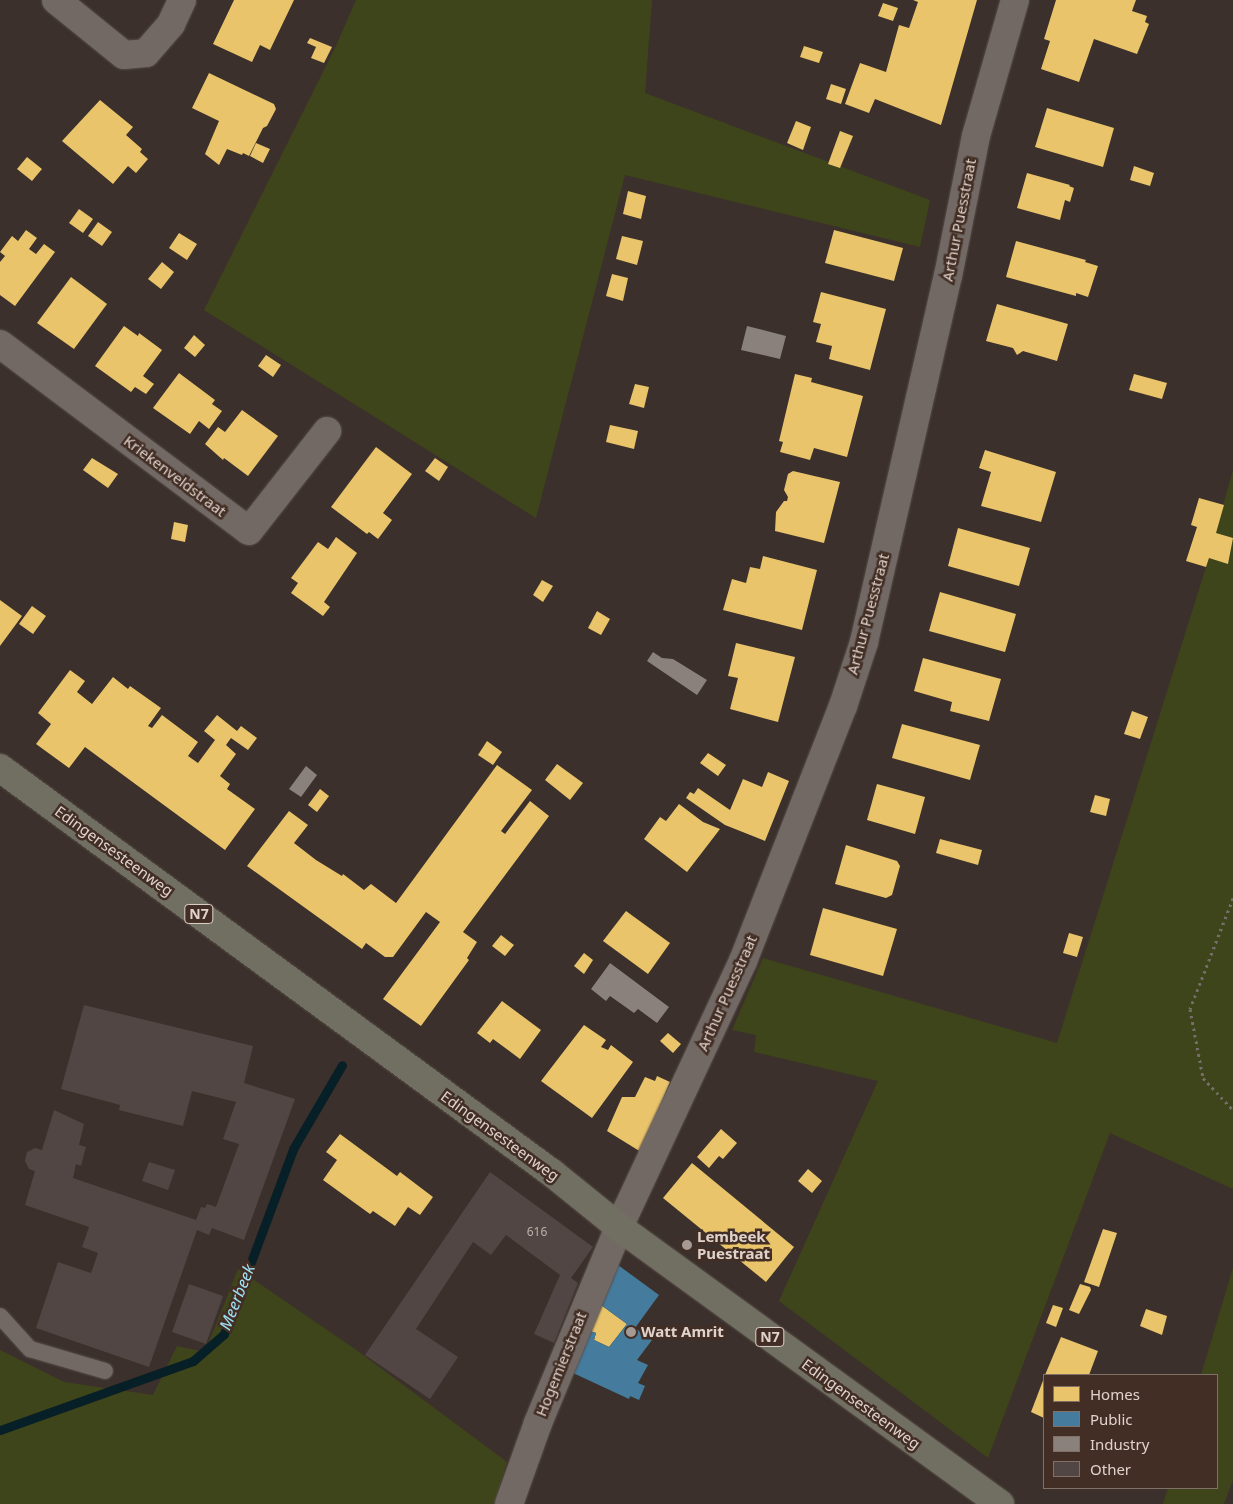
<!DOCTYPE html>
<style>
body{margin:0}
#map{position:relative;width:1233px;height:1504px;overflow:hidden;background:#3b302b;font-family:"Noto Sans",sans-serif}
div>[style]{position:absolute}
.green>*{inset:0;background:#3f451a}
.homes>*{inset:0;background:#e9c46a}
.public>*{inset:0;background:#457b9d}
.industry>*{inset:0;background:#8a817c}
.stream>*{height:9px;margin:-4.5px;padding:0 4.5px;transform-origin:4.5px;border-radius:4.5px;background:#071f26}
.building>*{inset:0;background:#514643}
.path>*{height:3px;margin-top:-1.5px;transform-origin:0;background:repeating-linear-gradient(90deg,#766e6a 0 2.5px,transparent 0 6.5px)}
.roads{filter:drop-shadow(0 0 1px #574d49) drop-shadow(0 0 1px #574d49)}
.service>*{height:16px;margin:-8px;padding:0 8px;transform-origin:8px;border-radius:8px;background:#726965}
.minor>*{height:28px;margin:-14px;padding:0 14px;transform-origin:14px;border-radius:14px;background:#726965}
.tertiary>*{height:28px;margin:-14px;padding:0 14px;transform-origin:14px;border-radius:14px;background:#726965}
.primary>*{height:28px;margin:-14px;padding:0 14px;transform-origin:14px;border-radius:14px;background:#716f62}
.dots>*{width:14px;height:14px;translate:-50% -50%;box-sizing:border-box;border:2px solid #422e24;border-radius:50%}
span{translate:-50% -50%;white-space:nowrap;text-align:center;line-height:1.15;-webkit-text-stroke:5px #422e24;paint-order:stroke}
.number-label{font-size:12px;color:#bcb0aa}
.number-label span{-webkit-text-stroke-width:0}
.shield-label span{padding:1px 4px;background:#422e24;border:1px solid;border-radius:4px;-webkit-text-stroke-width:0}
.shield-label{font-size:14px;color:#e0d3cc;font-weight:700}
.street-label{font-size:15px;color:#e0d3cc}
.poi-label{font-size:15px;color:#e0d3cc;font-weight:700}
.left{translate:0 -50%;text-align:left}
.water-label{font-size:16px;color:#9fe1f5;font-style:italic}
.legend{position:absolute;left:1043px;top:1374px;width:175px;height:115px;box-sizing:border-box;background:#422e24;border:1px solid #817067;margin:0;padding:6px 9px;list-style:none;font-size:15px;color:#e0d3cc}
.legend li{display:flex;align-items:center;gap:10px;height:25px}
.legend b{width:25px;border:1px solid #817067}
</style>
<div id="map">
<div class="green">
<i style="clip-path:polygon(356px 0,652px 0,645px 93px,930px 200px,920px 247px,625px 175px,536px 518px,204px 310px,336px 46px)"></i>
<i style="clip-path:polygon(1233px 470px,1233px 1189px,1110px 1133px,988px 1458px,779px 1301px,878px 1081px,754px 1052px,756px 1035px,732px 1030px,763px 958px,1057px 1043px,1206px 567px)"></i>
<i style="clip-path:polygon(1233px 1268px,1233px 1480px,1224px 1504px,1163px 1504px,1168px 1488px,1217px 1488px,1217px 1375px,1201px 1375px)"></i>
<i style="clip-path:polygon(238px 1269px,355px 1349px,507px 1462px,494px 1504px,0 1504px,0 1350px,64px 1382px,153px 1395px,177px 1346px,205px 1352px)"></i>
</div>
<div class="homes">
<i style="clip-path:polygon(234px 0,294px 0,270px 50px,260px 45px,252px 62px,213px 44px)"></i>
<i style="clip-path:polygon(913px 0,977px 0,941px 125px,875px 99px,869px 113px,845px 104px,860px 63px,886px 72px,899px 25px,909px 28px,918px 2px)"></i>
<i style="clip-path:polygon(1056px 0,1136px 0,1132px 11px,1147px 16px,1145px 22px,1149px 24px,1137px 54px,1094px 39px,1079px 82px,1041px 69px,1050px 41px,1044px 39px)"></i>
<i style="clip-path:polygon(883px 3px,898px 8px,893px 21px,878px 16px)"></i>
<i style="clip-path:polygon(310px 38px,332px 47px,324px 63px,311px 58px,316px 47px,307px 43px)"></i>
<i style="clip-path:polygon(804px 46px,823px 52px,819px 63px,800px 57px)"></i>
<i style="clip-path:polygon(209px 73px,274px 104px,276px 109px,267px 126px,263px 128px,249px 156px,243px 153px,242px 155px,227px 149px,219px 165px,205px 154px,219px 121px,192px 108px)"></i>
<i style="clip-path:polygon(831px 84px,846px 89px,841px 104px,826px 99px)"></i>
<i style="clip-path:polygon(100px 100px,133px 127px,126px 135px,142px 149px,140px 152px,148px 159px,136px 173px,128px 166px,113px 184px,62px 141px)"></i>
<i style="clip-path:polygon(1047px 108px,1114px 128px,1103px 167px,1035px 147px)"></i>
<i style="clip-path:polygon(796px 121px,811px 127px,803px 150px,787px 143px)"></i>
<i style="clip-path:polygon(840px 131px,853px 136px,840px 168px,828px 164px)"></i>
<i style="clip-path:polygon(256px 143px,270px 149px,263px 163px,250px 156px)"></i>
<i style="clip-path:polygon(27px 157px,42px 169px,32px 181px,17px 169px)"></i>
<i style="clip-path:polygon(1134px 166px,1154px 173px,1150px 186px,1130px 180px)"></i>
<i style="clip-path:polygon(1027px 173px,1070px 185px,1069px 186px,1074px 188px,1070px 202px,1065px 200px,1060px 220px,1017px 208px)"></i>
<i style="clip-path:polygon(628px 191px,646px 196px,641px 219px,623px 214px)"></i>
<i style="clip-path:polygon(79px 209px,93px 219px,83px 233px,69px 223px)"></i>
<i style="clip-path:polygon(98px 222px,112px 232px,102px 246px,88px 236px)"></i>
<i style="clip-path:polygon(26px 230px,37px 238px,29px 249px,36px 254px,44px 244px,55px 252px,15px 306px,0 295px,0 262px,5px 256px,0 252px,12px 236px,18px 241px)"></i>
<i style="clip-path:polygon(834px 230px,903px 248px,894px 281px,825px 263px)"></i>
<i style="clip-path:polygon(179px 233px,197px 244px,187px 260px,169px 248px)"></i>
<i style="clip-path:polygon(622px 236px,643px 241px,637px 265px,616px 259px)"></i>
<i style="clip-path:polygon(1016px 241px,1086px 260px,1085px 262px,1098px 266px,1088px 297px,1076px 293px,1076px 296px,1006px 277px)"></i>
<i style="clip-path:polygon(162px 262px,174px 272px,161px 289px,148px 279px)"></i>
<i style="clip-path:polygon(612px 274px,628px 278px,623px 301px,606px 296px)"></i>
<i style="clip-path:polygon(71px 277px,107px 304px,74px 349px,37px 323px)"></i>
<i style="clip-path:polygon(821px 292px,886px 309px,870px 370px,829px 359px,832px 346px,816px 342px,821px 324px,813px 322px)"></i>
<i style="clip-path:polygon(997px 304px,1068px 324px,1057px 361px,1023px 351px,1017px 355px,1013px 348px,986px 341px)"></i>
<i style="clip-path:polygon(124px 326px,138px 336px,139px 333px,162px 350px,143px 376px,154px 384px,146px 394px,135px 387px,131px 392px,95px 366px)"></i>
<i style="clip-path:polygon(194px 335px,205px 345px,195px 357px,184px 348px)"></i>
<i style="clip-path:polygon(266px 355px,281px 365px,273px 377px,258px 366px)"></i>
<i style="clip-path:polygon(179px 373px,215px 400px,212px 404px,222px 411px,209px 429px,199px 421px,190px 434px,153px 408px)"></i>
<i style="clip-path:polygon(795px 374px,812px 378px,811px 382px,863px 396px,847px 457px,814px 448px,810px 460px,780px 452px,783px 442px,779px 441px)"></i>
<i style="clip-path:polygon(1134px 374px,1167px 383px,1162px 399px,1129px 390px)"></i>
<i style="clip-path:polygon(635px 384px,649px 387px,644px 408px,629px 404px)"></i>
<i style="clip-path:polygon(242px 410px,278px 436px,248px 476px,224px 458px,223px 460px,205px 444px,218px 427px,225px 432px)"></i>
<i style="clip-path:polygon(610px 425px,638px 431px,634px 449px,606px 442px)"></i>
<i style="clip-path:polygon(376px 447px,412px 474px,383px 513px,392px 520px,378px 539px,369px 532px,367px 534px,331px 507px)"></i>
<i style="clip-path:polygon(985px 450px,1056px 472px,1041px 522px,981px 506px,991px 472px,979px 468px)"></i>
<i style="clip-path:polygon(92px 458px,118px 474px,108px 488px,83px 470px)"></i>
<i style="clip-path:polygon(435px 458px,448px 467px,439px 481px,425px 471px)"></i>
<i style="clip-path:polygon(793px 471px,840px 482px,824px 543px,775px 531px,776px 512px,784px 501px,787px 501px,788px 497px,784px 490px,788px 474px)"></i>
<i style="clip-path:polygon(1199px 498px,1224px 505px,1216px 533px,1233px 538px,1228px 564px,1209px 558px,1206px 567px,1186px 561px,1197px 527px,1191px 525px)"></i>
<i style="clip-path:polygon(174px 522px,188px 525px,185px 542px,171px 539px)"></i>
<i style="clip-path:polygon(958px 528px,1030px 548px,1019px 586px,948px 566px)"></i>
<i style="clip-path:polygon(336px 537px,357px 553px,324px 602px,330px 607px,323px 616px,291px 593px,298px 583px,291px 578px,318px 542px,328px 549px)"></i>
<i style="clip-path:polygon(763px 556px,817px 570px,802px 630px,723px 610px,732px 579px,746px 583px,750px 567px,760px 569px)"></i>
<i style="clip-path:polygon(542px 580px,553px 586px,543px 602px,533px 595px)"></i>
<i style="clip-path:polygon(940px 592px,1016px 614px,1005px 652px,929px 631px)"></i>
<i style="clip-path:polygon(0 600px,22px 616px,0 646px)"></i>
<i style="clip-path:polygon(32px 606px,46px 616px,33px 634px,19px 624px)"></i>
<i style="clip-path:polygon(597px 611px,610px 619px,601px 635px,588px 628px)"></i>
<i style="clip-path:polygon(736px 643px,795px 657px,778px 722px,730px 709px,738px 678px,728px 676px)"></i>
<i style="clip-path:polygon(923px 658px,1001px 679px,989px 721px,950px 711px,952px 702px,914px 691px)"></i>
<i style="clip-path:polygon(70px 670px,85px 681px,77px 692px,92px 704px,113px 677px,128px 689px,130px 686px,161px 708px,148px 726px,152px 728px,162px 715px,198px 742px,188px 756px,198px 763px,215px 740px,204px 731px,217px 715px,237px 731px,241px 726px,257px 738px,248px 750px,231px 738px,226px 745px,236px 754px,220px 776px,230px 784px,227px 789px,255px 809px,225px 850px,85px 747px,69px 768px,36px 744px,51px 724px,38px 713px)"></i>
<i style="clip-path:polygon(1132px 711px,1148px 717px,1140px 739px,1124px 734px)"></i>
<i style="clip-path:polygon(902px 724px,980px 745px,970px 780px,892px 758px)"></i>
<i style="clip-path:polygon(487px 741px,502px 752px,493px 765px,478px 755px)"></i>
<i style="clip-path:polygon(708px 753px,726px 765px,718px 776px,700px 763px)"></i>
<i style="clip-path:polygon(557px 764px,583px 783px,570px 800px,545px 780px)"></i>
<i style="clip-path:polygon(497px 765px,532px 790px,501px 831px,505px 834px,530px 801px,549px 816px,463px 932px,477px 942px,467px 958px,469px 960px,421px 1026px,383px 999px,440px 922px,426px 912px,393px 957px,385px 957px,366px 943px,362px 949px,247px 866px,289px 811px,308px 825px,294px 843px,316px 860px,342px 876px,343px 874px,364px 890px,371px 884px,396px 903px)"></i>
<i style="clip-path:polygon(768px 772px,789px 781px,765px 841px,725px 825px,686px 798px,690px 792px,694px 794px,698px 788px,730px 810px,743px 779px,762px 787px)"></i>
<i style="clip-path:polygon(877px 784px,925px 797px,915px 834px,867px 820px)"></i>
<i style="clip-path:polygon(320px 789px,329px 796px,317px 812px,308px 805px)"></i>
<i style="clip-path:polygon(1095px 795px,1110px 799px,1106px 816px,1090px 812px)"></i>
<i style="clip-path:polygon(679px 804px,703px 822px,720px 829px,687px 872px,644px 839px,660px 817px,666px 821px)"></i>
<i style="clip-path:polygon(940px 839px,982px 850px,978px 865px,936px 853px)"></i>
<i style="clip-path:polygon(846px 845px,897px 861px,900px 866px,892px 895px,886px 898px,835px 884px)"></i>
<i style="clip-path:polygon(823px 908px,897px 929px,883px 976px,810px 955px)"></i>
<i style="clip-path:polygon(626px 911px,670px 943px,648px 974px,603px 941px)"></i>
<i style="clip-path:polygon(1069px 933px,1083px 937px,1077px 957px,1063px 953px)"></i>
<i style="clip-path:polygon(501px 935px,514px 945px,505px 956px,492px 946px)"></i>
<i style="clip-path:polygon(584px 953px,593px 960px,584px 974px,574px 966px)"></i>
<i style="clip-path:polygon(502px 1001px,541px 1030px,520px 1059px,493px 1039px,490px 1043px,477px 1033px)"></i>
<i style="clip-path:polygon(584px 1025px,606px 1040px,601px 1047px,608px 1050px,611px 1045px,633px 1062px,592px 1118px,541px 1081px)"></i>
<i style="clip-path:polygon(668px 1033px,681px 1044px,673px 1053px,660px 1041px)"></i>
<i style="clip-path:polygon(657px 1076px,670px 1082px,641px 1152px,607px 1131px,622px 1097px,635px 1097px,645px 1077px,655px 1081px)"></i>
<i style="clip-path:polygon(721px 1129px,737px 1143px,723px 1159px,719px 1156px,709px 1168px,697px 1157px)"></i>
<i style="clip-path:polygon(340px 1134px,397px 1176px,400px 1172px,433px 1197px,420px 1215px,408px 1207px,395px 1226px,373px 1211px,370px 1214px,323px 1180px,337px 1160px,326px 1152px)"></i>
<i style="clip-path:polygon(692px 1163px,794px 1247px,766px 1282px,663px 1198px)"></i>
<i style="clip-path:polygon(808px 1169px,822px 1181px,812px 1193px,798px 1181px)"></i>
<i style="clip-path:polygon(1103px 1229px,1117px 1233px,1099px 1287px,1084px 1282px)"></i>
<i style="clip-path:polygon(1080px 1284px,1090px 1287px,1091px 1290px,1079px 1314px,1069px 1310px)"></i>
<i style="clip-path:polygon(601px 1305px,627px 1324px,609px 1347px,594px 1340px,596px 1333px,590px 1331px)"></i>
<i style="clip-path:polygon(1053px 1305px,1063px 1308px,1056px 1327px,1046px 1323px)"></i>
<i style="clip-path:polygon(1146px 1309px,1167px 1316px,1162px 1335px,1140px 1326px)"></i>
<i style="clip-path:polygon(1061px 1337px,1098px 1351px,1089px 1375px,1045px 1375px)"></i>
<i style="clip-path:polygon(1044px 1378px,1044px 1418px,1031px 1412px)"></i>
</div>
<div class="public">
<i style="clip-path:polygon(618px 1265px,659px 1295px,635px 1328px,652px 1340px,637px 1360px,648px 1365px,638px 1383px,645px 1386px,639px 1400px,630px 1396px,629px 1399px,573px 1373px,590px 1331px,596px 1333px,594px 1340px,609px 1347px,627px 1324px,601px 1305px)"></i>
</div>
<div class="industry">
<i style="clip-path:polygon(747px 326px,786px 336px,780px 359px,741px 350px)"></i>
<i style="clip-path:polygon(653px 652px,662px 658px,673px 659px,707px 680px,697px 695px,647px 661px)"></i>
<i style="clip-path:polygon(306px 766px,317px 775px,301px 797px,289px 789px)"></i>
<i style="clip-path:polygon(610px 963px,669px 1007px,657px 1023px,638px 1009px,634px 1013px,610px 996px,606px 1001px,591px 989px)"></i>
</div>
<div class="stream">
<i style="left:0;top:1430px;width:205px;rotate:-19.7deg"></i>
<i style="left:193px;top:1361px;width:41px;rotate:-41.1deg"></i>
<i style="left:224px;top:1334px;width:197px;rotate:-69.5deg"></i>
<i style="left:293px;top:1149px;width:97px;rotate:-59.7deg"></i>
</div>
<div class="building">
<i style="clip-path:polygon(84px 1005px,253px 1046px,244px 1083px,295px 1099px,244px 1240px,212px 1228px,209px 1235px,197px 1230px,149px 1367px,36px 1328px,58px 1262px,91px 1273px,98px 1253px,82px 1247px,89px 1227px,25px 1205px,35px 1171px,29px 1169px,25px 1161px,27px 1152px,35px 1148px,42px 1150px,54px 1110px,84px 1124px,79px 1145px,86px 1147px,81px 1166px,76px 1164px,73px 1178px,196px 1220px,201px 1207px,205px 1208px,207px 1204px,216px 1207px,239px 1144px,223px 1139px,236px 1102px,192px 1091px,183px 1126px,119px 1110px,120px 1105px,61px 1089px)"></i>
<i style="clip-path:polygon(149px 1162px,175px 1170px,168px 1190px,142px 1181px)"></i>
<i style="clip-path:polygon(490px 1172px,593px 1247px,571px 1278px,578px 1283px,554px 1343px,534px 1334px,560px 1275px,506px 1235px,491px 1255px,473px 1242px,416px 1329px,458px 1357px,430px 1399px,365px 1355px)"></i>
<i style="clip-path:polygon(189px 1284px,223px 1296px,206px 1344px,172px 1332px)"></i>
</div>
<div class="path">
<i style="left:1233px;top:898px;width:119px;rotate:111.2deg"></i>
<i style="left:1190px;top:1009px;width:70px;rotate:79.3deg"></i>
<i style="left:1203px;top:1078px;width:44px;rotate:46.8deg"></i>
</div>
<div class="roads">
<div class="service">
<i style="left:0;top:1316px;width:45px;rotate:47.7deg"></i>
<i style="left:30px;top:1349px;width:78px;rotate:16.3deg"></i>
</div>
<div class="minor">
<i style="left:56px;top:0;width:87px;rotate:39deg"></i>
<i style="left:124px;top:55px;width:22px;rotate:-5deg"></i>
<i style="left:146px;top:53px;width:38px;rotate:-49deg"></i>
<i style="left:171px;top:24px;width:26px;rotate:-65deg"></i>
<i style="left:0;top:344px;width:311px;rotate:36.9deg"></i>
<i style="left:249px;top:531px;width:127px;rotate:-52deg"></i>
<i style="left:509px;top:1504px;width:86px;rotate:-70.3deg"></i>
<i style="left:538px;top:1423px;width:212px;rotate:-67.5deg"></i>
</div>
<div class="tertiary">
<i style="left:619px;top:1227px;width:293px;rotate:-65deg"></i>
<i style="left:743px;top:961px;width:274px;rotate:-68.6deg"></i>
<i style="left:843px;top:706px;width:67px;rotate:-71.8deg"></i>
<i style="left:864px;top:642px;width:376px;rotate:-77.1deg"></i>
<i style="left:948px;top:276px;width:143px;rotate:-78.7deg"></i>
<i style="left:976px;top:136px;width:141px;rotate:-74deg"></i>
</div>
<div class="primary">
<i style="left:0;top:768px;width:685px;rotate:36.27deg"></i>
<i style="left:552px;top:1173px;width:86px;rotate:38.9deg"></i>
<i style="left:619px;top:1227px;width:471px;rotate:36deg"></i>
</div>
</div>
<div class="dots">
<i style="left:687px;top:1245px;background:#a69a94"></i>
<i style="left:631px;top:1332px;background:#a69a94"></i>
</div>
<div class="number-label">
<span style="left:537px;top:1232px">616</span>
</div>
<div class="shield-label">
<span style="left:199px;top:914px">N7</span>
<span style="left:770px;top:1337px">N7</span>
</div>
<div class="street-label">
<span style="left:959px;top:220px;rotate:-79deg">Arthur Puesstraat</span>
<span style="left:175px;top:476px;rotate:37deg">Kriekenveldstraat</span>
<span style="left:868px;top:614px;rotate:-75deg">Arthur Puesstraat</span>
<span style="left:114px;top:851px;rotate:36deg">Edingensesteenweg</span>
<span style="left:727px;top:993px;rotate:-66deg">Arthur Puesstraat</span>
<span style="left:500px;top:1136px;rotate:36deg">Edingensesteenweg</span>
<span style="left:561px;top:1364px;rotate:-68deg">Hogemierstraat</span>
<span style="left:861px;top:1404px;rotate:36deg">Edingensesteenweg</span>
</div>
<div class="poi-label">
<span class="left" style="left:697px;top:1245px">Lembeek<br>Puestraat</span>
<span class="left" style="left:641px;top:1332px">Watt Amrit</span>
</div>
<div class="water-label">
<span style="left:237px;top:1297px;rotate:-68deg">Meerbeek</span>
</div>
<ul class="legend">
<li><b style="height:14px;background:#e9c46a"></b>Homes</li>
<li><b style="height:14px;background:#457b9d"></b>Public</li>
<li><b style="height:14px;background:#8a817c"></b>Industry</li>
<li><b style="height:14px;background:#514643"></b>Other</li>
</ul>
</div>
